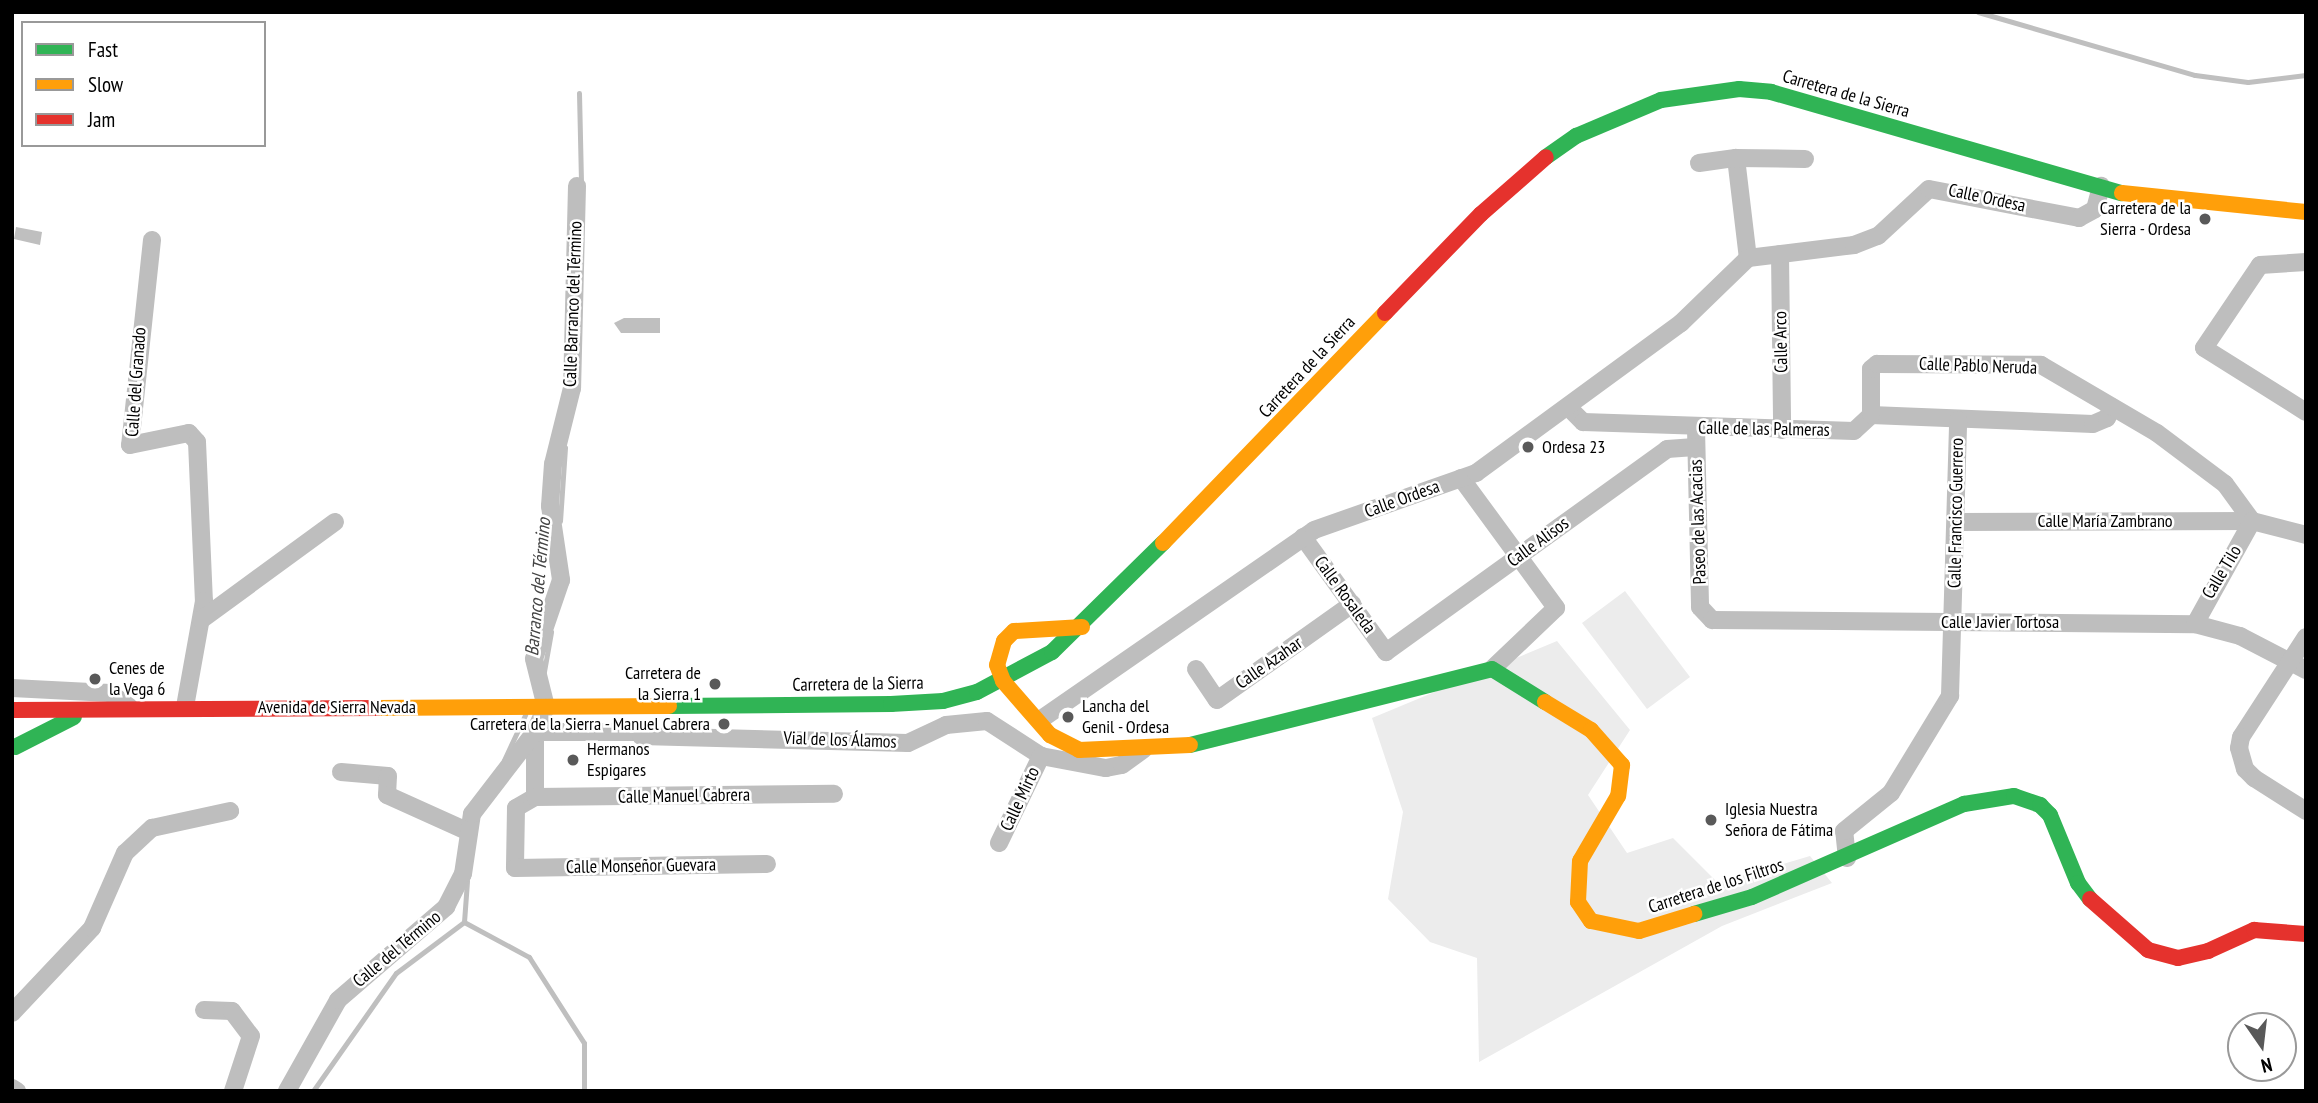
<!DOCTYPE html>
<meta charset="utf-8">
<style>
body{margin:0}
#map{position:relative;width:2318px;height:1103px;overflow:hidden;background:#fff;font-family:"PT Sans Narrow",sans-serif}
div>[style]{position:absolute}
.green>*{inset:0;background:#ececec}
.water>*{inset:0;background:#bfbfbf}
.stream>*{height:5px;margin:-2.5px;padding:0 2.5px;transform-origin:2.5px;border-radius:2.5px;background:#bfbfbf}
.street>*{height:18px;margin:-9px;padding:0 9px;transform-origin:9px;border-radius:9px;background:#bebebe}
.fast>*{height:16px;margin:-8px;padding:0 8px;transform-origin:8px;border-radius:8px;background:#30b455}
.slow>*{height:16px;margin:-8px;padding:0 8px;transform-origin:8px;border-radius:8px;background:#ff9f0a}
.jam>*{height:16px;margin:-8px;padding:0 8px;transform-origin:8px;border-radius:8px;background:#e5322d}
.dots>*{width:19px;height:19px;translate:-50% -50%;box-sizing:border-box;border:4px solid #fff;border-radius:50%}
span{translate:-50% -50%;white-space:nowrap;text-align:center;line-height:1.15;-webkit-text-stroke:5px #fff;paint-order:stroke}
.street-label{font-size:18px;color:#000}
.poi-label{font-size:18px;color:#000}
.right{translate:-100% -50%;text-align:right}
.left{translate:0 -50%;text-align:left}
.water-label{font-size:19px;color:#444;font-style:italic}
.frame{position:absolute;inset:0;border:14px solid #000;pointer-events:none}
.legend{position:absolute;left:21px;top:21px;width:245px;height:126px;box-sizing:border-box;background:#fff;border:2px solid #999;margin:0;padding:9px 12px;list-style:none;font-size:21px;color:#000}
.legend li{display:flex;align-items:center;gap:14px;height:35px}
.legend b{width:35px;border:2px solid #999}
.north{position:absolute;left:2227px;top:1012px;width:70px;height:70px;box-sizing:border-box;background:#fff;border:2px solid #999;border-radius:50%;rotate:166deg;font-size:19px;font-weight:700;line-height:28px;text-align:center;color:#000}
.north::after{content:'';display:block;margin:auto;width:24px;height:32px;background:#595959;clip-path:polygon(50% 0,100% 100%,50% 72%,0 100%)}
</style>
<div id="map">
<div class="green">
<i style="clip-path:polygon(1625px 591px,1690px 677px,1647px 709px,1582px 623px)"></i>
<i style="clip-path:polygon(1557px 641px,1630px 730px,1588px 795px,1627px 853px,1673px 838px,1718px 883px,1810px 856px,1832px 883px,1722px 926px,1479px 1062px,1477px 958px,1430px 942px,1388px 899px,1403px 812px,1372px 718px)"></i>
</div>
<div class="water">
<i style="clip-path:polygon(16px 227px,42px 232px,40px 245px,14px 239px)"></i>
<i style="clip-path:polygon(624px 318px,660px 318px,660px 333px,621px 333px,614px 323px)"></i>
</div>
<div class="stream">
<i style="left:1978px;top:12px;width:226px;rotate:16.2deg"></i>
<i style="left:2195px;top:75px;width:53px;rotate:7.5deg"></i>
<i style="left:2248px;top:82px;width:58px;rotate:-6.9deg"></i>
<i style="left:579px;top:93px;width:90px;rotate:88.7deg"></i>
<i style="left:560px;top:521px;width:74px;rotate:-86.1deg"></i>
<i style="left:543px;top:677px;width:46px;rotate:-79.9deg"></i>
<i style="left:504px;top:760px;width:50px;rotate:-65deg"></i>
<i style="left:464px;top:922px;width:74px;rotate:28.3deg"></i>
<i style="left:529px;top:957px;width:102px;rotate:57.4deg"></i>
<i style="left:584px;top:1043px;width:48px;rotate:90deg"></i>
<i style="left:313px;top:1091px;width:144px;rotate:-54.9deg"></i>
<i style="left:396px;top:973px;width:85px;rotate:-36.9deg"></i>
<i style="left:464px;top:922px;width:41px;rotate:-85.8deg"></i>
</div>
<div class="street">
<i style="left:1736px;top:158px;width:101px;rotate:83.2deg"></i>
<i style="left:1699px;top:163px;width:37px;rotate:-8deg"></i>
<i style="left:1736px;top:158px;width:69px;rotate:0.8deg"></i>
<i style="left:577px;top:186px;width:202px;rotate:91.4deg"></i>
<i style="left:572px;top:388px;width:78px;rotate:104deg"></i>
<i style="left:553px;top:464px;width:42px;rotate:94.1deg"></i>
<i style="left:550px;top:506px;width:75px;rotate:81.5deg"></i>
<i style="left:561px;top:580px;width:83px;rotate:108.9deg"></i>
<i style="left:534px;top:659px;width:49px;rotate:76deg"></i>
<i style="left:546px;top:707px;width:27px;rotate:114deg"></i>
<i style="left:535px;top:732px;width:65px;rotate:90deg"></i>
<i style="left:535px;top:797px;width:22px;rotate:150deg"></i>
<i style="left:516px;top:808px;width:60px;rotate:91deg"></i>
<i style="left:515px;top:868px;width:252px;rotate:-0.9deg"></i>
<i style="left:152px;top:240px;width:206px;rotate:96.1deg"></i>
<i style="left:130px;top:445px;width:60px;rotate:-11.5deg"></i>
<i style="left:189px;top:433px;width:12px;rotate:48deg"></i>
<i style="left:197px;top:442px;width:159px;rotate:87.5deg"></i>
<i style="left:204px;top:601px;width:108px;rotate:100.2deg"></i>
<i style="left:1780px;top:254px;width:176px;rotate:89.3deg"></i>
<i style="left:2306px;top:262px;width:46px;rotate:176.3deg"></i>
<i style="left:2260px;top:265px;width:100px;rotate:124deg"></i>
<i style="left:2204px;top:348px;width:120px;rotate:32.1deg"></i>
<i style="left:1569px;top:408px;width:20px;rotate:45deg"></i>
<i style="left:1583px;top:422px;width:271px;rotate:1.9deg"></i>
<i style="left:1854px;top:431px;width:23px;rotate:-43deg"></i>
<i style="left:1871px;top:415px;width:222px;rotate:2.3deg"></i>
<i style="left:2093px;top:424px;width:15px;rotate:-23deg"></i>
<i style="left:2107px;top:418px;width:12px;rotate:-66deg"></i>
<i style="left:1871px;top:415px;width:46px;rotate:-90deg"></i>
<i style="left:1871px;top:369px;width:8px;rotate:-40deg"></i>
<i style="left:1877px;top:364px;width:164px;rotate:0.3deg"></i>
<i style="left:2041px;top:365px;width:134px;rotate:30.4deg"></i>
<i style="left:2157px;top:433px;width:85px;rotate:36.9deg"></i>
<i style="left:2225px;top:484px;width:46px;rotate:53.9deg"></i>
<i style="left:1696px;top:428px;width:179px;rotate:88.7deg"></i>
<i style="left:1700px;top:607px;width:18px;rotate:47deg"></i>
<i style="left:1712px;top:620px;width:483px;rotate:0.5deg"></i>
<i style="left:2195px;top:624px;width:47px;rotate:14.9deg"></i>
<i style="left:2240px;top:636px;width:74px;rotate:27.3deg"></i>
<i style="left:1461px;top:478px;width:161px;rotate:53.8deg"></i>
<i style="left:1556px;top:608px;width:88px;rotate:136.4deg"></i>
<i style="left:1957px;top:522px;width:295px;rotate:-0.2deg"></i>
<i style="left:2252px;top:521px;width:56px;rotate:14.5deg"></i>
<i style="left:1303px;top:537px;width:142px;rotate:54.2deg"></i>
<i style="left:1386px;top:652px;width:347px;rotate:-35.8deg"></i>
<i style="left:1667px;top:449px;width:28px;rotate:-4deg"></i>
<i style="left:201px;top:620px;width:166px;rotate:-36.2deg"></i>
<i style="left:2195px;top:624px;width:118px;rotate:-61deg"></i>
<i style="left:2306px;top:637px;width:119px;rotate:123deg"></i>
<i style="left:2241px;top:737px;width:11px;rotate:100deg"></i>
<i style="left:2239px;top:748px;width:22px;rotate:74deg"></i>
<i style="left:2245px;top:769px;width:13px;rotate:45deg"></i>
<i style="left:2254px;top:778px;width:62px;rotate:32.4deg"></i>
<i style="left:1196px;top:669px;width:37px;rotate:56deg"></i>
<i style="left:1217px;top:700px;width:166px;rotate:-35.4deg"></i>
<i style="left:12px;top:688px;width:98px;rotate:2.9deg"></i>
<i style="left:110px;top:693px;width:24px;rotate:36deg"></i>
<i style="left:1040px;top:720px;width:333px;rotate:-34.7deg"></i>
<i style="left:1314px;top:530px;width:172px;rotate:-19.4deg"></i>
<i style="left:1476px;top:473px;width:254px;rotate:-36.2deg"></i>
<i style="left:1681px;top:323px;width:93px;rotate:-44.1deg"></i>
<i style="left:1748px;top:258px;width:107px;rotate:-7deg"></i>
<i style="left:1854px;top:245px;width:26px;rotate:-21deg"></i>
<i style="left:1878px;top:236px;width:69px;rotate:-42.7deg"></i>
<i style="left:1929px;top:189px;width:153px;rotate:10.9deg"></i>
<i style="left:2079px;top:218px;width:18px;rotate:-29deg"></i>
<i style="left:2095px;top:209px;width:24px;rotate:-75deg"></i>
<i style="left:535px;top:732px;width:99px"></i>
<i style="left:641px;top:736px;width:267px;rotate:1.5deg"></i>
<i style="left:908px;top:743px;width:42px;rotate:-25.3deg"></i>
<i style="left:946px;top:725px;width:41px;rotate:-5.6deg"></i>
<i style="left:987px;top:721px;width:64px;rotate:32.9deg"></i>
<i style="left:1041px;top:756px;width:66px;rotate:10.5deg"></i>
<i style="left:1106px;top:768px;width:16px;rotate:-11deg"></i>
<i style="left:1122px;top:765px;width:26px;rotate:-36deg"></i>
<i style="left:341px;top:772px;width:47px;rotate:4.9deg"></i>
<i style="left:388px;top:776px;width:19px;rotate:93deg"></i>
<i style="left:387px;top:795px;width:90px;rotate:24.3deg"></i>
<i style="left:535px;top:797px;width:299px;rotate:-0.6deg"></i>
<i style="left:999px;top:843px;width:97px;rotate:-64.2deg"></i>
<i style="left:1847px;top:858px;width:27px;rotate:-96deg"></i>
<i style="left:1844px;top:831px;width:60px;rotate:-39deg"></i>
<i style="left:1891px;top:793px;width:114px;rotate:-58.7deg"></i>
<i style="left:1950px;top:696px;width:276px;rotate:-88.3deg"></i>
<i style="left:204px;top:1010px;width:28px;rotate:2deg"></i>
<i style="left:232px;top:1011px;width:31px;rotate:53deg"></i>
<i style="left:251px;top:1036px;width:58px;rotate:108.1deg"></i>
<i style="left:12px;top:1013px;width:117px;rotate:-46.7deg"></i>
<i style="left:92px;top:928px;width:82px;rotate:-66.3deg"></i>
<i style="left:125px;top:853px;width:37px;rotate:-43deg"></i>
<i style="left:152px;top:828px;width:80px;rotate:-12.3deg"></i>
<i style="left:12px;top:1088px;width:6px;rotate:31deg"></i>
<i style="left:287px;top:1091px;width:104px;rotate:-60.7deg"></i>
<i style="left:338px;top:1000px;width:143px;rotate:-40.7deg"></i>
<i style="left:446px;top:907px;width:37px;rotate:-63deg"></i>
<i style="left:463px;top:874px;width:61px;rotate:-81.5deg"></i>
<i style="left:472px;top:814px;width:103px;rotate:-52.5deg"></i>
</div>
<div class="fast">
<i style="left:1546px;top:157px;width:37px;rotate:-35deg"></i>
<i style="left:1576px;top:136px;width:92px;rotate:-23deg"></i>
<i style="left:1661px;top:100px;width:79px;rotate:-8deg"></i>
<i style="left:1739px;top:89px;width:32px;rotate:5deg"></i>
<i style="left:1771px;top:92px;width:365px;rotate:16.1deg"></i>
<i style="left:669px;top:706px;width:222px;rotate:-0.5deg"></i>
<i style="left:891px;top:704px;width:52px;rotate:-3.3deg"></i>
<i style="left:943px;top:701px;width:35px;rotate:-15deg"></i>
<i style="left:977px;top:692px;width:85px;rotate:-28.1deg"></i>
<i style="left:1052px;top:652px;width:156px;rotate:-44.5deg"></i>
<i style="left:1190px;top:745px;width:311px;rotate:-14.1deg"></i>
<i style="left:1492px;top:669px;width:62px;rotate:31.9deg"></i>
<i style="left:15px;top:747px;width:66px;rotate:-27deg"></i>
<i style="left:1694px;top:914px;width:60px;rotate:-16.3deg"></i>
<i style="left:1752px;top:897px;width:232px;rotate:-23.7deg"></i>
<i style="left:1964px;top:804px;width:51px;rotate:-9.1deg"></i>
<i style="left:2014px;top:796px;width:28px;rotate:19deg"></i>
<i style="left:2040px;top:805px;width:14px;rotate:45deg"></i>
<i style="left:2050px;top:815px;width:74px;rotate:67.6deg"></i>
<i style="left:2078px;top:883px;width:20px;rotate:53deg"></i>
</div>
<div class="slow">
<i style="left:2122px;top:193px;width:185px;rotate:5.9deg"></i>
<i style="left:1163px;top:543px;width:320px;rotate:-46deg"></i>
<i style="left:1082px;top:627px;width:68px;rotate:176.6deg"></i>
<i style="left:1014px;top:631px;width:14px;rotate:135deg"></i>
<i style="left:1004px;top:641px;width:25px;rotate:106deg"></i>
<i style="left:997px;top:665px;width:17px;rotate:69deg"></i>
<i style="left:1003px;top:681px;width:72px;rotate:49deg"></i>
<i style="left:1050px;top:735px;width:33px;rotate:27deg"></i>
<i style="left:1079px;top:750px;width:111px;rotate:-2.6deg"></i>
<i style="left:1545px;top:702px;width:54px;rotate:31.3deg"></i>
<i style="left:1591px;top:730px;width:47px;rotate:48.5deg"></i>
<i style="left:1622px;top:765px;width:31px;rotate:97deg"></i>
<i style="left:1618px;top:796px;width:75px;rotate:120.3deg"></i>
<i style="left:1580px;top:861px;width:41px;rotate:92.8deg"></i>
<i style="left:1578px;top:902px;width:23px;rotate:56deg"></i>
<i style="left:1591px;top:921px;width:49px;rotate:11.8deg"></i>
<i style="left:1639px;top:931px;width:58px;rotate:-17.2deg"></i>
<i style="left:377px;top:708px;width:292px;rotate:-0.4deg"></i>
</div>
<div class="jam">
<i style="left:1385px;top:313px;width:138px;rotate:-45.9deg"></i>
<i style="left:1481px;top:214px;width:86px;rotate:-41.2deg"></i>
<i style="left:12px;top:710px;width:365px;rotate:-0.3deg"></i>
<i style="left:2090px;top:899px;width:77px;rotate:41.3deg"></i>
<i style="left:2148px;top:950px;width:31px;rotate:15deg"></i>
<i style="left:2178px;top:958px;width:31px;rotate:-13deg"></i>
<i style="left:2208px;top:951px;width:51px;rotate:-24.5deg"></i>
<i style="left:2254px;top:930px;width:52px;rotate:4.4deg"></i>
</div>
<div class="dots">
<i style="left:2205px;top:219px;background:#595959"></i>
<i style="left:1528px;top:447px;background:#595959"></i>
<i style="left:95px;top:679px;background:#595959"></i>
<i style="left:715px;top:684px;background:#595959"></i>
<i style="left:1068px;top:717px;background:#595959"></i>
<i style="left:724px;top:724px;background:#595959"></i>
<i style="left:573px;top:760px;background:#595959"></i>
<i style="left:1711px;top:820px;background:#595959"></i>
</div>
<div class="street-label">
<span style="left:1846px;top:94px;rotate:16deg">Carretera de la Sierra</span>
<span style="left:1987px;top:198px;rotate:12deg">Calle Ordesa</span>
<span style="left:573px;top:304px;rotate:-88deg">Calle Barranco del Término</span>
<span style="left:1781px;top:342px;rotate:-91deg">Calle Arco</span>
<span style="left:1978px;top:366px;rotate:2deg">Calle Pablo Neruda</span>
<span style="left:1307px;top:367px;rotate:-47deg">Carretera de la Sierra</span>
<span style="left:136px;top:382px;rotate:-86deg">Calle del Granado</span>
<span style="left:1764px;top:429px;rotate:1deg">Calle de las Palmeras</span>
<span style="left:1402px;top:499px;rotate:-20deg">Calle Ordesa</span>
<span style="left:1956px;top:513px;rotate:-89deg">Calle Francisco Guerrero</span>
<span style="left:2105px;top:521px">Calle María Zambrano</span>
<span style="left:1698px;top:522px;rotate:-92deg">Paseo de las Acacias</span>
<span style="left:1538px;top:542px;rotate:-36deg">Calle Alisos</span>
<span style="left:2222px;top:572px;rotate:-59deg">Calle Tilo</span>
<span style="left:1345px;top:595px;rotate:54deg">Calle Rosaleda</span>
<span style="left:2000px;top:622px">Calle Javier Tortosa</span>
<span style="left:1269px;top:663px;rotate:-35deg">Calle Azahar</span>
<span style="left:858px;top:684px;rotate:-1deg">Carretera de la Sierra</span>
<span style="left:337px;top:707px">Avenida de Sierra Nevada</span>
<span style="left:840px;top:740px;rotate:2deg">Vial de los Álamos</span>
<span style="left:684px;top:796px;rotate:-1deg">Calle Manuel Cabrera</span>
<span style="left:1020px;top:799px;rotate:-65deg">Calle Mirto</span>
<span style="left:641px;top:866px;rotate:-1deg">Calle Monseñor Guevara</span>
<span style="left:1716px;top:886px;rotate:-18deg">Carretera de los Filtros</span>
<span style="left:397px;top:949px;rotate:-40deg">Calle del Término</span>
</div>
<div class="poi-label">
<span class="right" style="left:2191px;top:219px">Carretera de la<br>Sierra - Ordesa</span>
<span class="left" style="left:1542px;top:447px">Ordesa 23</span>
<span class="left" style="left:109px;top:679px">Cenes de<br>la Vega 6</span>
<span class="right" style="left:701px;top:684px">Carretera de<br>la Sierra 1</span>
<span class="left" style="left:1082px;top:717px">Lancha del<br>Genil - Ordesa</span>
<span class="right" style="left:710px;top:724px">Carretera de la Sierra - Manuel Cabrera</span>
<span class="left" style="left:587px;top:760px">Hermanos<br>Espigares</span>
<span class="left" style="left:1725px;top:820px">Iglesia Nuestra<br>Señora de Fátima</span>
</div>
<div class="water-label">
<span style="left:538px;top:587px;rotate:-85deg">Barranco del Término</span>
</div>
<div class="frame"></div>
<ul class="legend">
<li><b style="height:9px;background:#30b455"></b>Fast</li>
<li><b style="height:9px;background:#ff9f0a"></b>Slow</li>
<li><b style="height:9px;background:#e5322d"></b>Jam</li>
</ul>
<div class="north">N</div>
</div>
